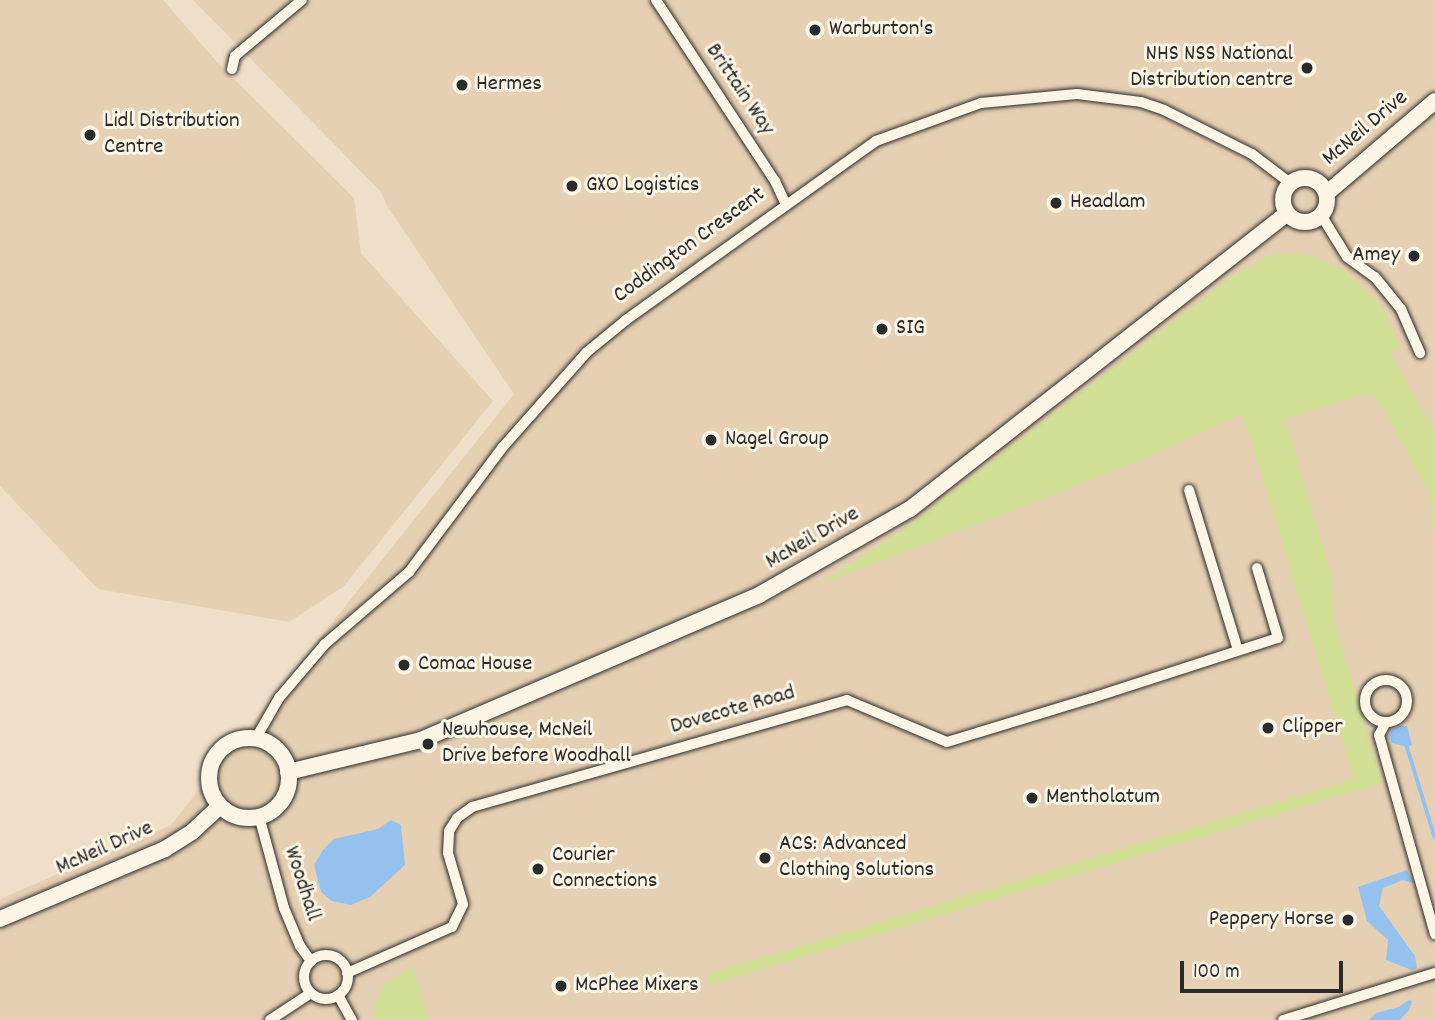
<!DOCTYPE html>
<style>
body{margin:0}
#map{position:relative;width:1435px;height:1020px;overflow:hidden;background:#efdfc8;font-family:Dekko,sans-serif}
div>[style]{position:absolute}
.built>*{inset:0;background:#e6d0b3}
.green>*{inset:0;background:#d1e094}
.water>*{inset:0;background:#95c1ef}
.stream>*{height:3.5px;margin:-1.75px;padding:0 1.75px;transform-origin:1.75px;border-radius:1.75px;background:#95c1ef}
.roads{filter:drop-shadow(0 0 2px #2b2b2b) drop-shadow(0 0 2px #2b2b2b)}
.street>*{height:10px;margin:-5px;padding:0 5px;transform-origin:5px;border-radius:5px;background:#fcf5e5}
.street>.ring{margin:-5px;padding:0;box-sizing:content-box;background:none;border:10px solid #fcf5e5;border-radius:50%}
.secondary>*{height:16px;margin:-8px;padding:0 8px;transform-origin:8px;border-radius:8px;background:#fcf5e5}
.secondary>.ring{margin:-8px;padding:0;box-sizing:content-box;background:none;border:16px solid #fcf5e5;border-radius:50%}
.dots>*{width:19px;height:19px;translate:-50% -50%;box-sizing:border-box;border:4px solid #fcf5e5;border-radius:50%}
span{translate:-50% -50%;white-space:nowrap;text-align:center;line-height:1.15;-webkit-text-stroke:6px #fcf5e5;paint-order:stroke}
.poi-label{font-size:23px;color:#2b2b2b}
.left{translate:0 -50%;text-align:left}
.right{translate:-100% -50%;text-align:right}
.street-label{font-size:23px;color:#2b2b2b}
.scale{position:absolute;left:1180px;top:961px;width:163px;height:32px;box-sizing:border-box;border:4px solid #2b2b2b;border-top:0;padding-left:9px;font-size:21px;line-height:24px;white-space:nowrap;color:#2b2b2b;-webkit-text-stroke:5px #fcf5e5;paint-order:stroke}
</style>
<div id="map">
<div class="built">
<i style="clip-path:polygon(0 0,163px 0,217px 62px,354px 198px,361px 253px,493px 401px,344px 586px,289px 622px,98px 589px,0 486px)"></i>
<i style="clip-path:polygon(193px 0,1435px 0,1435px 1020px,0 1020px,0 899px,171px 825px,514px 394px,387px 206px,381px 192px)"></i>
</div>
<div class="green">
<i style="clip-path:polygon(1293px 252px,1316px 257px,1347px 272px,1382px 307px,1401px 348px,1390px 353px,1435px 432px,1435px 535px,1428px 491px,1377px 398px,1368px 393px,1285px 419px,1332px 577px,1334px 620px,1382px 783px,710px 985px,707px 974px,1354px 779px,1243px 414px,1129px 465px,815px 587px,897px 534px,1226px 281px,1266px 257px)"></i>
<i style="clip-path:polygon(413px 966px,428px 1020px,376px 1020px,375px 1002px,385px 984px)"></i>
</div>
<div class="water">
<i style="clip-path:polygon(1400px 726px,1407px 726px,1412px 745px,1407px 747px,1392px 743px,1389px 737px,1391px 730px)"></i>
<i style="clip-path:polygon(391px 820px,401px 825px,405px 865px,370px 897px,351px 905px,332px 901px,321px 892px,314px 865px,323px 850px,334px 839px,378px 829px)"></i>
<i style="clip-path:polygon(1407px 870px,1413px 883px,1403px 880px,1383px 888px,1379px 906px,1415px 956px,1417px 968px,1412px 970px,1386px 960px,1388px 940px,1367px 921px,1358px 887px)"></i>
<i style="clip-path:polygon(1409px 1000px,1412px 1001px,1409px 1010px,1400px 1020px,1369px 1020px,1376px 1013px,1399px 1007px)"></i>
</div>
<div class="stream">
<i style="left:1407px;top:746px;width:95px;rotate:72.9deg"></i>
</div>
<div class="roads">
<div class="street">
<i style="left:656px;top:0;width:217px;rotate:56.7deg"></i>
<i style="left:775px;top:181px;width:26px;rotate:65deg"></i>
<i style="left:232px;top:69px;width:13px;rotate:-77deg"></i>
<i style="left:235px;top:56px;width:87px;rotate:-39.9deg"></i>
<i style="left:1321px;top:215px;width:49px;rotate:58.2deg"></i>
<i style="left:1347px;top:257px;width:34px;rotate:36deg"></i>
<i style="left:1375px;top:277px;width:41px;rotate:50.9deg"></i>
<i style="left:1401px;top:309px;width:48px;rotate:66.6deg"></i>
<i style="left:1189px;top:490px;width:167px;rotate:73deg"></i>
<i class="ring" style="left:1365px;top:680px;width:32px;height:32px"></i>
<i style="left:1386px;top:722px;width:15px;rotate:118deg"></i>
<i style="left:1379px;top:735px;width:207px;rotate:74.3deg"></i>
<i style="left:256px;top:738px;width:46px;rotate:-60.1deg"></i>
<i style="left:279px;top:698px;width:71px;rotate:-49.6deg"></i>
<i style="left:325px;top:644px;width:111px;rotate:-40.6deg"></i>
<i style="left:409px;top:572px;width:155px;rotate:-53.1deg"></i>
<i style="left:502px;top:448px;width:128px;rotate:-48.5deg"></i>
<i style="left:587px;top:352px;width:50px;rotate:-39.4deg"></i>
<i style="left:626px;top:320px;width:307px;rotate:-35.6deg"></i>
<i style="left:876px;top:141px;width:112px;rotate:-19.9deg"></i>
<i style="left:981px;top:103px;width:96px;rotate:-5.4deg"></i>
<i style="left:1077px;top:94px;width:64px;rotate:7.1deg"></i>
<i style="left:1141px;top:102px;width:24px;rotate:19deg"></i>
<i style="left:1164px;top:110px;width:98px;rotate:26.6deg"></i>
<i style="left:1252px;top:154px;width:48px;rotate:37.3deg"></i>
<i style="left:259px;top:816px;width:95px;rotate:74.8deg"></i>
<i style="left:284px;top:908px;width:41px;rotate:67.2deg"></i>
<i style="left:300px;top:946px;width:19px;rotate:54deg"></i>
<i class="ring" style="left:304px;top:955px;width:34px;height:34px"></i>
<i style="left:347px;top:973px;width:115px;rotate:-23.7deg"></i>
<i style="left:452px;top:927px;width:25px;rotate:-64deg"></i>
<i style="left:463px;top:904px;width:53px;rotate:-106.4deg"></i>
<i style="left:448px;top:853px;width:22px;rotate:-87deg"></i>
<i style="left:449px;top:831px;width:15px;rotate:-58deg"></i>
<i style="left:457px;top:818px;width:19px;rotate:-36deg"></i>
<i style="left:472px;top:807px;width:390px;rotate:-15.9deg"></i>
<i style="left:847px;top:700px;width:108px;rotate:22.8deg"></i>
<i style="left:947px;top:742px;width:152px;rotate:-16.9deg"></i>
<i style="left:1092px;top:698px;width:195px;rotate:-17.9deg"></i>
<i style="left:1278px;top:638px;width:73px;rotate:-106.7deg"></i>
<i style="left:338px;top:995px;width:29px;rotate:61deg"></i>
<i style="left:270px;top:1020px;width:49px;rotate:-33.4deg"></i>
<i style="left:1283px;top:1020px;width:159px;rotate:-17.2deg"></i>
</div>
<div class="secondary">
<i class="ring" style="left:1283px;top:178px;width:28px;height:28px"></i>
<i style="left:1327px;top:193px;width:142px;rotate:-40.4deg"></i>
<i class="ring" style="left:209px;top:738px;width:64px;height:64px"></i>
<i style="left:288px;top:772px;width:137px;rotate:-13.5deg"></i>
<i style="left:421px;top:740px;width:368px;rotate:-23.2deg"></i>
<i style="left:759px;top:595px;width:174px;rotate:-29.7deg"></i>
<i style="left:910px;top:509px;width:479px;rotate:-38.1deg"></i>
<i style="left:0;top:919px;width:179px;rotate:-23deg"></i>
<i style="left:165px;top:849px;width:32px;rotate:-32deg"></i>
<i style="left:192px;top:832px;width:38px;rotate:-43deg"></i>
</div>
</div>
<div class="dots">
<i style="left:815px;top:30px;background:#2b2b2b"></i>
<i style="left:1307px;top:68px;background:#2b2b2b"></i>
<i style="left:462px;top:85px;background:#2b2b2b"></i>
<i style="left:90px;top:135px;background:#2b2b2b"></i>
<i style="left:572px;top:186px;background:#2b2b2b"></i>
<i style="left:1056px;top:203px;background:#2b2b2b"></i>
<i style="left:1414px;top:256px;background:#2b2b2b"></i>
<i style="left:882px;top:329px;background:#2b2b2b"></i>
<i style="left:711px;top:440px;background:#2b2b2b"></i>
<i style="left:404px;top:665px;background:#2b2b2b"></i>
<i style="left:1268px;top:728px;background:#2b2b2b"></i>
<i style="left:428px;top:744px;background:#2b2b2b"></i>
<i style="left:1032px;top:798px;background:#2b2b2b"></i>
<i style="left:765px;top:858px;background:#2b2b2b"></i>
<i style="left:538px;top:869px;background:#2b2b2b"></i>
<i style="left:1348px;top:920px;background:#2b2b2b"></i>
<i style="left:561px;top:986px;background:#2b2b2b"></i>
</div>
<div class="poi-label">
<span class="left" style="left:829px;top:30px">Warburton's</span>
<span class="right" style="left:1293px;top:68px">NHS NSS National<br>Distribution centre</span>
<span class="left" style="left:476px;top:85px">Hermes</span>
<span class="left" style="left:104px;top:135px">Lidl Distribution<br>Centre</span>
<span class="left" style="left:586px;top:186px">GXO Logistics</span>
<span class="left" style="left:1070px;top:203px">Headlam</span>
<span class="right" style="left:1400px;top:256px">Amey</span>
<span class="left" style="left:896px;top:329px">SIG</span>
<span class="left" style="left:725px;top:440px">Nagel Group</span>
<span class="left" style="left:418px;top:665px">Comac House</span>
<span class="left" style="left:1282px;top:728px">Clipper</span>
<span class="left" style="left:442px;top:744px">Newhouse, McNeil<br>Drive before Woodhall</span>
<span class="left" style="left:1046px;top:798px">Mentholatum</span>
<span class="left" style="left:779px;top:858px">ACS: Advanced<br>Clothing Solutions</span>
<span class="left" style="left:552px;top:869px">Courier<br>Connections</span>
<span class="right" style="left:1334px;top:920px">Peppery Horse</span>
<span class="left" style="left:575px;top:986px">McPhee Mixers</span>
</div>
<div class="street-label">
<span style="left:739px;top:90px;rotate:56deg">Brittain Way</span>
<span style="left:1366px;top:129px;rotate:-40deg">McNeil Drive</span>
<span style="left:690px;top:246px;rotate:-36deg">Coddington Crescent</span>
<span style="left:813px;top:539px;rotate:-30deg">McNeil Drive</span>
<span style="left:733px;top:711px;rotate:-16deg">Dovecote Road</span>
<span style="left:105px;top:849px;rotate:-24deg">McNeil Drive</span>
<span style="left:301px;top:884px;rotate:72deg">Woodhall</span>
</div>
<div class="scale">100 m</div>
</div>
